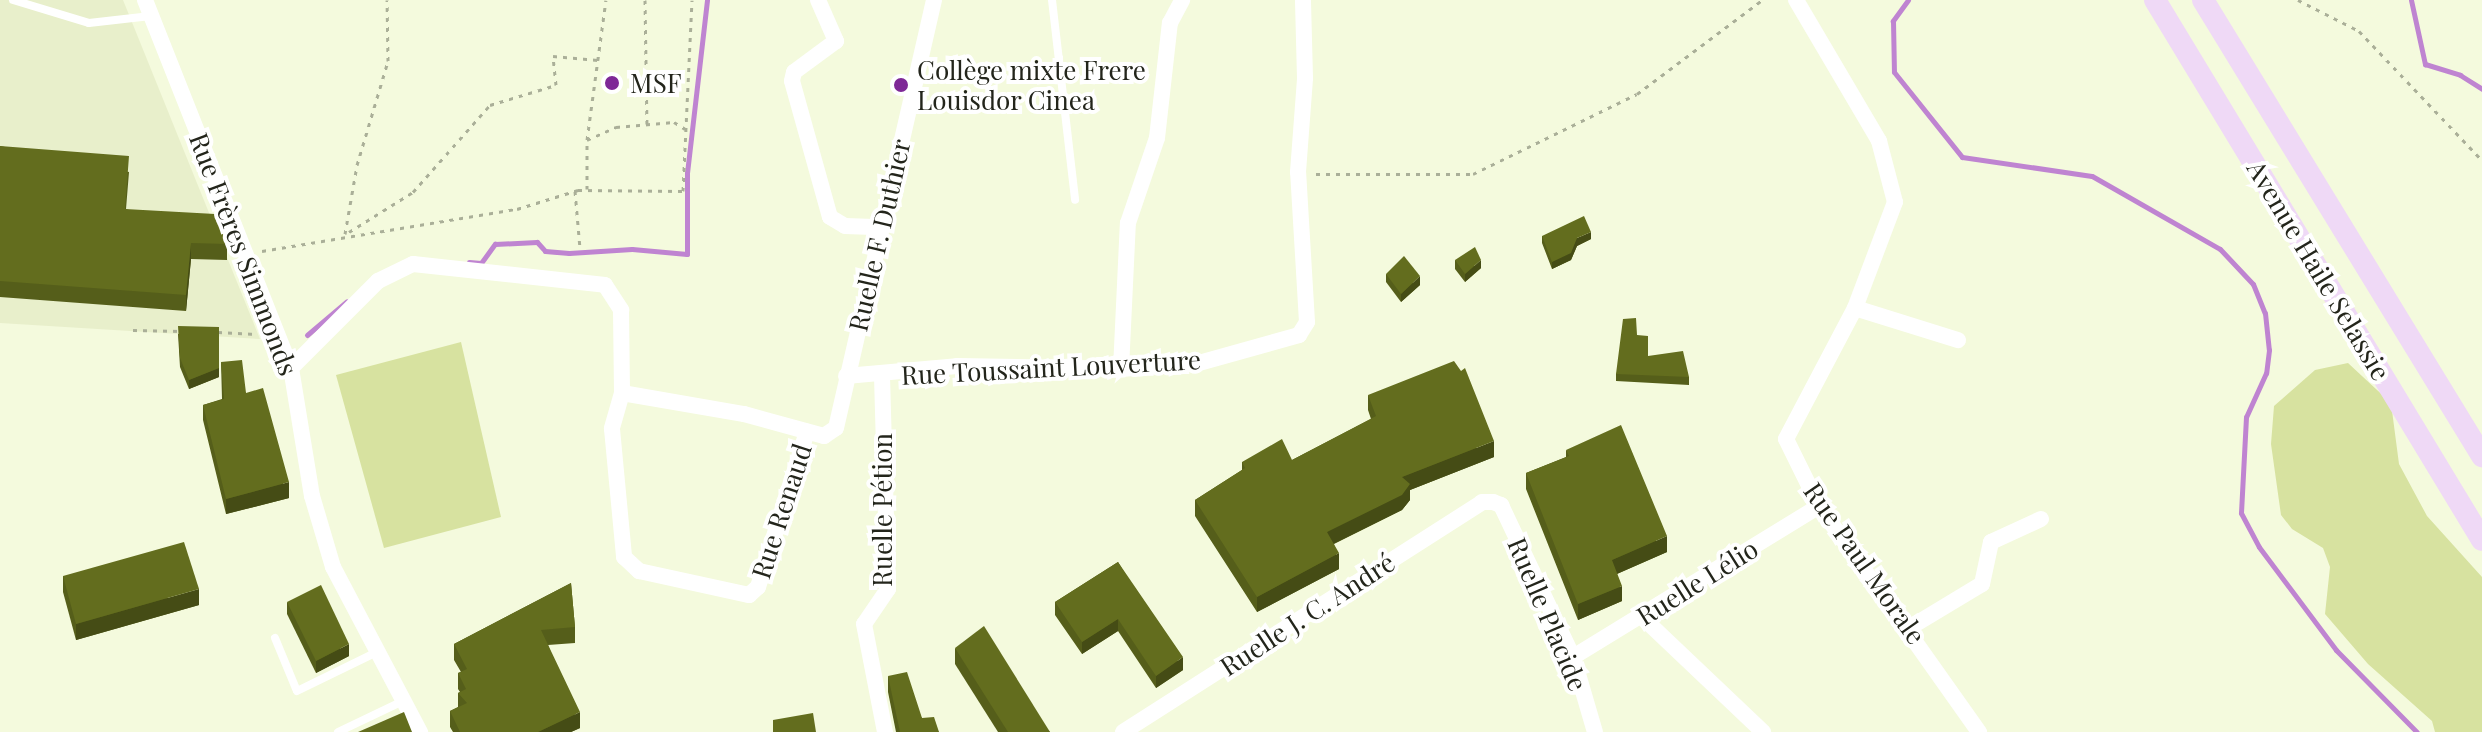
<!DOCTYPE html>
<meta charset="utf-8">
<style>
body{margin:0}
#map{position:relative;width:2482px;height:732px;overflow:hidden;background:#f4fadd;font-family:"Playfair Display",serif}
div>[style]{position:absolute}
.built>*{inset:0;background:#e8efcb}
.green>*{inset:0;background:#d7e2a0}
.stream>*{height:5px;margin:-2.5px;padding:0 2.5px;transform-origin:2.5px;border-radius:2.5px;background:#bf84d1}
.path>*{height:3px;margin-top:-1.5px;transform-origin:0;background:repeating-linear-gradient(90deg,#aaaf98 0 4px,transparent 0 10px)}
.lane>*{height:8px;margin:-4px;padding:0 4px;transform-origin:4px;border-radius:4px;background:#fff}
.street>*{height:16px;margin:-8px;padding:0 8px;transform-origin:8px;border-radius:8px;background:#fff}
.secondary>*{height:22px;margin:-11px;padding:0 11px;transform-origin:11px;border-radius:11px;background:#efd9f6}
.wall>*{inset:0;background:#555e1a}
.shaded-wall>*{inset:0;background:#454c15}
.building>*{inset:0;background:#636d1e}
.dots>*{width:22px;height:22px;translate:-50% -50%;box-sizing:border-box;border:4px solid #fff;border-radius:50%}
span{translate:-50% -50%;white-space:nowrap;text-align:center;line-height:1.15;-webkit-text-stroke:8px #fff;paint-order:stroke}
.poi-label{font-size:26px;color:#23251b}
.left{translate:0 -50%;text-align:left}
.street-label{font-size:26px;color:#23251b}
</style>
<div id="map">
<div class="built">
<i style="clip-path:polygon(0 0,123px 0,260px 339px,0 323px)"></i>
</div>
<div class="green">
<i style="clip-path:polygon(461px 342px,501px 517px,384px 548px,336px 375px)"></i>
<i style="clip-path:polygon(2348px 363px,2391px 403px,2399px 464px,2427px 516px,2482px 577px,2482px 732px,2435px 732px,2432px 721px,2368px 664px,2325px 614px,2330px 567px,2323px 548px,2292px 529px,2281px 515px,2271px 444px,2274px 406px,2315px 370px)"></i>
</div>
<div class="stream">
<i style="left:1908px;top:0;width:26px;rotate:126deg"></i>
<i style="left:1893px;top:21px;width:51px;rotate:88.9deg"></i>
<i style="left:1894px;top:72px;width:109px;rotate:51.3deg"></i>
<i style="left:1962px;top:157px;width:131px;rotate:8.3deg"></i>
<i style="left:2092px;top:176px;width:147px;rotate:29.7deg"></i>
<i style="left:2220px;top:249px;width:48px;rotate:46.7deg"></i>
<i style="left:2253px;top:284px;width:31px;rotate:68deg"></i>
<i style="left:2265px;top:313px;width:37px;rotate:84deg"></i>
<i style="left:2269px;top:350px;width:23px;rotate:97deg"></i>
<i style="left:2266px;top:373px;width:48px;rotate:114.4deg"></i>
<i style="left:2246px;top:417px;width:96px;rotate:93deg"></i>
<i style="left:2241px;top:513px;width:38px;rotate:62deg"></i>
<i style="left:2259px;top:547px;width:129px;rotate:53.2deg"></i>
<i style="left:2336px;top:650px;width:115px;rotate:45.4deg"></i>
<i style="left:2411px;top:0;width:66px;rotate:77.7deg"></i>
<i style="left:2425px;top:64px;width:37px;rotate:17deg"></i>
<i style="left:2460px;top:75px;width:26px;rotate:32deg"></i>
<i style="left:469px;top:262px;width:12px;rotate:5deg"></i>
<i style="left:481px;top:263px;width:24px;rotate:-54deg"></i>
<i style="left:495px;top:244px;width:42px;rotate:-2.7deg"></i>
<i style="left:537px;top:242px;width:12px;rotate:48deg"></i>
<i style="left:545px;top:251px;width:24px;rotate:5deg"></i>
<i style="left:569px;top:253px;width:63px;rotate:-3.6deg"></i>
<i style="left:632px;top:249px;width:55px;rotate:5.2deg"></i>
<i style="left:687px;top:254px;width:81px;rotate:-90deg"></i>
<i style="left:687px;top:173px;width:174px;rotate:-83.4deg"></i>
<i style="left:307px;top:335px;width:52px;rotate:-40.4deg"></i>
</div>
<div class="path">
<i style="left:645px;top:0;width:124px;rotate:89.1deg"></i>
<i style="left:2298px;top:0;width:68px;rotate:26.9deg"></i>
<i style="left:2359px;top:31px;width:178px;rotate:46.4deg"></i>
<i style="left:587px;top:140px;width:32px;rotate:-24deg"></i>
<i style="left:616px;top:127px;width:58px;rotate:-4.9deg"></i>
<i style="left:674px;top:122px;width:13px;rotate:32deg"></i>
<i style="left:1316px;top:174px;width:157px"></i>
<i style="left:1473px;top:174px;width:182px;rotate:-26deg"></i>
<i style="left:1637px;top:94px;width:156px;rotate:-36.9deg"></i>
<i style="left:587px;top:189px;width:49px;rotate:-90deg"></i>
<i style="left:587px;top:140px;width:141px;rotate:-82.3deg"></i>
<i style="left:575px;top:191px;width:57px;rotate:85deg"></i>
<i style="left:349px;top:232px;width:75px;rotate:-32deg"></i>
<i style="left:413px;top:192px;width:116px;rotate:-48.5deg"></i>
<i style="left:490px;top:105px;width:69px;rotate:-16.9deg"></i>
<i style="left:556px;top:85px;width:29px;rotate:-96deg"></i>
<i style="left:553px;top:56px;width:45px;rotate:5.1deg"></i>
<i style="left:345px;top:234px;width:70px;rotate:-80.1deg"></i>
<i style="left:357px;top:165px;width:109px;rotate:-73.4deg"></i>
<i style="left:388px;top:61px;width:61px;rotate:-90.9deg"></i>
<i style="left:262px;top:251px;width:258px;rotate:-9.4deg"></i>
<i style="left:517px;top:209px;width:64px;rotate:-17.3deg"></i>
<i style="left:578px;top:190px;width:105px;rotate:0.5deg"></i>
<i style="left:683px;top:191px;width:191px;rotate:-87.3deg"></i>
<i style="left:133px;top:330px;width:49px;rotate:1.2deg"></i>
<i style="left:218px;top:332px;width:40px;rotate:2.9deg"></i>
</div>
<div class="lane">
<i style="left:13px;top:0;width:79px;rotate:16.8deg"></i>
<i style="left:89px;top:23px;width:62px;rotate:-6.4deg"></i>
<i style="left:1052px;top:0;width:201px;rotate:83.4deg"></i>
<i style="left:275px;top:638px;width:57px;rotate:67.5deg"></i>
<i style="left:297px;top:691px;width:87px;rotate:-26deg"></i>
<i style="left:338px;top:732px;width:70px;rotate:-25.5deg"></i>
</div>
<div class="street">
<i style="left:145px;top:0;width:396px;rotate:68.4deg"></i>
<i style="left:291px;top:368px;width:130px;rotate:80.7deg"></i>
<i style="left:312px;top:496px;width:74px;rotate:73.5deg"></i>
<i style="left:333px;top:567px;width:187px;rotate:62.2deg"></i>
<i style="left:818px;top:0;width:45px;rotate:66.3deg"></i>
<i style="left:836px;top:41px;width:52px;rotate:143.6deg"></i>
<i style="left:794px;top:72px;width:9px;rotate:103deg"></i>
<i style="left:792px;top:81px;width:141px;rotate:74.4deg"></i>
<i style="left:830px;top:217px;width:17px;rotate:31deg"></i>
<i style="left:845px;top:226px;width:36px;rotate:2deg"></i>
<i style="left:1796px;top:0;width:164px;rotate:59.5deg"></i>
<i style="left:1879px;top:141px;width:63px;rotate:75.3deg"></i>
<i style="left:1895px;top:202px;width:113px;rotate:110.7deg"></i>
<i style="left:1855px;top:308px;width:148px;rotate:117.8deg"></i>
<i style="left:1786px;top:439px;width:75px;rotate:63.8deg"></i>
<i style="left:1819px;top:506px;width:277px;rotate:54.7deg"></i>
<i style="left:1855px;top:308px;width:108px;rotate:17.3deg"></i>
<i style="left:291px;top:368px;width:123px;rotate:-45deg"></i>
<i style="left:378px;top:281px;width:39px;rotate:-26deg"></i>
<i style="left:413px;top:264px;width:193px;rotate:6.2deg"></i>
<i style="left:605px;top:285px;width:30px;rotate:57deg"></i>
<i style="left:621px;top:310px;width:83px;rotate:89.3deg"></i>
<i style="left:622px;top:393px;width:37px;rotate:106deg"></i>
<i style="left:612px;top:429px;width:129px;rotate:84.6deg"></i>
<i style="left:624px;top:557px;width:21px;rotate:43deg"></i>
<i style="left:639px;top:571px;width:113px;rotate:12.3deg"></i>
<i style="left:749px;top:595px;width:12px;rotate:-42deg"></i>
<i style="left:758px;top:587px;width:163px;rotate:-72.5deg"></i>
<i style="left:1121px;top:369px;width:146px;rotate:-87.3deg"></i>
<i style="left:1128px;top:223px;width:90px;rotate:-71.2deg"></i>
<i style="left:1157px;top:138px;width:116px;rotate:-83.6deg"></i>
<i style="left:1170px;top:23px;width:26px;rotate:-62deg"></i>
<i style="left:846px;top:376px;width:111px;rotate:-5.1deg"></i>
<i style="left:957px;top:366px;width:164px;rotate:1deg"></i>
<i style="left:1121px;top:369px;width:78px;rotate:-4.4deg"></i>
<i style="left:1199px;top:363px;width:104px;rotate:-15.6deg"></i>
<i style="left:1299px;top:335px;width:15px;rotate:-58deg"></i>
<i style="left:1307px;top:322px;width:150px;rotate:-93.4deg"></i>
<i style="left:1298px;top:172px;width:94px;rotate:-85.7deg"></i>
<i style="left:1305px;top:78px;width:78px;rotate:-91.5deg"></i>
<i style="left:882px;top:376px;width:213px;rotate:88.4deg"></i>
<i style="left:888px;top:589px;width:42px;rotate:124.4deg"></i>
<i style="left:864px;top:624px;width:110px;rotate:79deg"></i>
<i style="left:622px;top:393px;width:124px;rotate:9.8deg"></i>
<i style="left:744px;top:414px;width:83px;rotate:15.4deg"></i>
<i style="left:824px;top:436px;width:14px;rotate:-34deg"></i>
<i style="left:836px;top:428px;width:439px;rotate:-77.1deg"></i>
<i style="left:1642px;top:617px;width:167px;rotate:43.5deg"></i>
<i style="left:1909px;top:628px;width:85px;rotate:-31.1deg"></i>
<i style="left:1982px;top:584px;width:43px;rotate:-77.9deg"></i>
<i style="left:1991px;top:542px;width:55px;rotate:-24.7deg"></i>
<i style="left:1573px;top:657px;width:289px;rotate:-31.5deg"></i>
<i style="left:1123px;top:732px;width:426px;rotate:-32.6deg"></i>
<i style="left:1482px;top:502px;width:11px"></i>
<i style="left:1493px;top:502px;width:9px;rotate:21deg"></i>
<i style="left:1501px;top:505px;width:168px;rotate:64.7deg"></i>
<i style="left:1573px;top:657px;width:78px;rotate:73.7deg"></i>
</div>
<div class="secondary">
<i style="left:2155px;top:0;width:631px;rotate:58.8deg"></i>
<i style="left:2203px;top:0;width:535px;rotate:58.54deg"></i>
</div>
<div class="wall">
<i style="clip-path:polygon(0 146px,129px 172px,126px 209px,227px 244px,227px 260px,191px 259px,186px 311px,0 297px)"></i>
<i style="clip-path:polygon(1542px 236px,1591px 239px,1577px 246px,1571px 260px,1552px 269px,1542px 243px)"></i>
<i style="clip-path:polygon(1455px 260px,1481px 268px,1465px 282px,1455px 269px)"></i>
<i style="clip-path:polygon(1386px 274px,1420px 285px,1401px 302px,1386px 282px)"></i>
<i style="clip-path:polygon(219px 327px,219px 377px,189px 389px,180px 367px,178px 334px)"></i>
<i style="clip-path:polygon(1637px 335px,1648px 356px,1689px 377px,1689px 385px,1616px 381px,1616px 374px)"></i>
<i style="clip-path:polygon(221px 362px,246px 393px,289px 498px,226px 514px,203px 420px,203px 405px,222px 399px)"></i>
<i style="clip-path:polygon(1368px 395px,1494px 457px,1410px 490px,1410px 500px,1402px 510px,1334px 544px,1339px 569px,1257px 612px,1195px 516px,1195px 500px,1242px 470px,1242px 462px,1292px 460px,1371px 419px,1368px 410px)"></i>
<i style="clip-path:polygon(1566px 450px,1667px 552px,1617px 574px,1622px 601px,1578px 620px,1526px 489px,1526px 473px,1566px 457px)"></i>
<i style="clip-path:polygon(1118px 562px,1183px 670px,1156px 688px,1118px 631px,1082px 654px,1055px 615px,1055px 602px)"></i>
<i style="clip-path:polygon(63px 576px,199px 605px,76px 640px,63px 592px)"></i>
<i style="clip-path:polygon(571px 583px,575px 627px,575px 643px,548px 645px,580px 728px,571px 732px,453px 732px,450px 727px,450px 711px,458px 707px,458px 693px,460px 692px,458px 689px,458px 673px,461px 672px,454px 660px,454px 644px)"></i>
<i style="clip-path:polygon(287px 602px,349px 656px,316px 673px,287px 614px)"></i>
<i style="clip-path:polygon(955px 648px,1050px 732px,998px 732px,955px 664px)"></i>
<i style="clip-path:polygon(888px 676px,922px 718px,939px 732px,896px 732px,888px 692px)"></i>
</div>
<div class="shaded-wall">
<i style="clip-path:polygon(1591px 232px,1591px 239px,1577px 246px,1571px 260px,1552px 269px,1552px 262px,1577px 238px)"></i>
<i style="clip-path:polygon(191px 243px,191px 259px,186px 311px,186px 295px)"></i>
<i style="clip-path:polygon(1481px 260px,1481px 268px,1465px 282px,1465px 274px)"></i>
<i style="clip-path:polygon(1420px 276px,1420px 285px,1401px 302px,1401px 294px)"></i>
<i style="clip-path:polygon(219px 368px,219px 377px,189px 389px,189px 380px)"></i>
<i style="clip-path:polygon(1494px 441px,1494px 457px,1410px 490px,1410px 500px,1402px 510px,1327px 547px,1327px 532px,1402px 477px)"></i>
<i style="clip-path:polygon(289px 482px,289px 498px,226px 514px,226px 499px)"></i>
<i style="clip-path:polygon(1667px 536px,1667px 552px,1612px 576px,1612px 560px)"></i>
<i style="clip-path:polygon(1339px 553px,1339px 569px,1257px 612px,1257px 597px)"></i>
<i style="clip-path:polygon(1622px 586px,1622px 601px,1578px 620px,1578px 604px)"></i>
<i style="clip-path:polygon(199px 589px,199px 605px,76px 640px,76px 624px)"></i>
<i style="clip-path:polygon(1118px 619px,1118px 631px,1082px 654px,1082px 642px)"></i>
<i style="clip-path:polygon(349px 644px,349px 656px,316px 673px,316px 661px)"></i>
<i style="clip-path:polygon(1183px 657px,1183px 670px,1156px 688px,1156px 676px)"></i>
<i style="clip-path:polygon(580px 712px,580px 728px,571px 732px,538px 732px)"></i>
</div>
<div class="building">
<i style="clip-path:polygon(0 146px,129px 156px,125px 209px,215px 214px,227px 244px,191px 243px,186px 295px,0 281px)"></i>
<i style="clip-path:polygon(1584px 216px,1591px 232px,1577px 238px,1571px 253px,1552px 262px,1542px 236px)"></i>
<i style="clip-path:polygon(1475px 247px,1481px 260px,1465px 274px,1455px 260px)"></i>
<i style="clip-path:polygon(1404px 256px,1420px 276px,1401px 294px,1386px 274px)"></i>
<i style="clip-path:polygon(1636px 318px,1637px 335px,1648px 336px,1648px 356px,1683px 351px,1689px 377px,1616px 374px,1623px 319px)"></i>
<i style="clip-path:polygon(178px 326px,219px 327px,219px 368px,189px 380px,180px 358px)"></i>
<i style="clip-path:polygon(242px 360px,246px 393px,263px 388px,289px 482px,226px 499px,203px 405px,224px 399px,221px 362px)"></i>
<i style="clip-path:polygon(1454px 361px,1461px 371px,1465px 368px,1494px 441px,1402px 477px,1410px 484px,1402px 495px,1327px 532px,1339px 553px,1257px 597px,1195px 500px,1245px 468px,1242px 462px,1282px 439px,1292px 460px,1376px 416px,1368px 395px)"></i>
<i style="clip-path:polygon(1621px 425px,1667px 536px,1612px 560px,1622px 586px,1578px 604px,1526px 473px,1569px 456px,1566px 450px)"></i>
<i style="clip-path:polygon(184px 542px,199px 589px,76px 624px,63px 576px)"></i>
<i style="clip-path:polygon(1118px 562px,1183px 657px,1156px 676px,1118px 619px,1082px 642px,1055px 602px)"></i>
<i style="clip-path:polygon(571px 583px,575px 627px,541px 630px,580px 712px,538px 732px,460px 732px,450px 711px,467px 703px,458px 693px,466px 689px,458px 673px,467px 669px,454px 644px)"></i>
<i style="clip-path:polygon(321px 585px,349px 644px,316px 661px,287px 602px)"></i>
<i style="clip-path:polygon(984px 626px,1050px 732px,1008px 732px,955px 648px)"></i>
<i style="clip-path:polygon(907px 672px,922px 718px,934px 717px,939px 732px,900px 732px,888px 676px)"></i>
<i style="clip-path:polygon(404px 712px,412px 732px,358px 732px)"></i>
<i style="clip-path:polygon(813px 713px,816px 732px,773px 732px,773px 720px)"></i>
</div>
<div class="dots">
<i style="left:612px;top:83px;background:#7e2896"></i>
<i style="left:901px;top:85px;background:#7e2896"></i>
</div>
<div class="poi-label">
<span class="left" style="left:917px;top:85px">Collège mixte Frere<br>Louisdor Cinea</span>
<span class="left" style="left:630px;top:83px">MSF</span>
</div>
<div class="street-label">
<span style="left:879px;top:235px;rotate:-77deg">Ruelle F. Duthier</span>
<span style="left:244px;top:254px;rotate:69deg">Rue Frères Simmonds</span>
<span style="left:2319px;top:270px;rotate:59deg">Avenue Haile Selassie</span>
<span style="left:1051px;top:367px;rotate:-3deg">Rue Toussaint Louverture</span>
<span style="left:882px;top:510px;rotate:-90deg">Ruelle Pétion</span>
<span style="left:781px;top:511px;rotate:-72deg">Rue Renaud</span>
<span style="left:1865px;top:563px;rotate:55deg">Rue Paul Morale</span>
<span style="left:1697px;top:582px;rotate:-32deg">Ruelle Lélio</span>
<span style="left:1307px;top:614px;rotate:-33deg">Ruelle J. C. André</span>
<span style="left:1548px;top:614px;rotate:67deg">Ruelle Placide</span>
</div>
</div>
